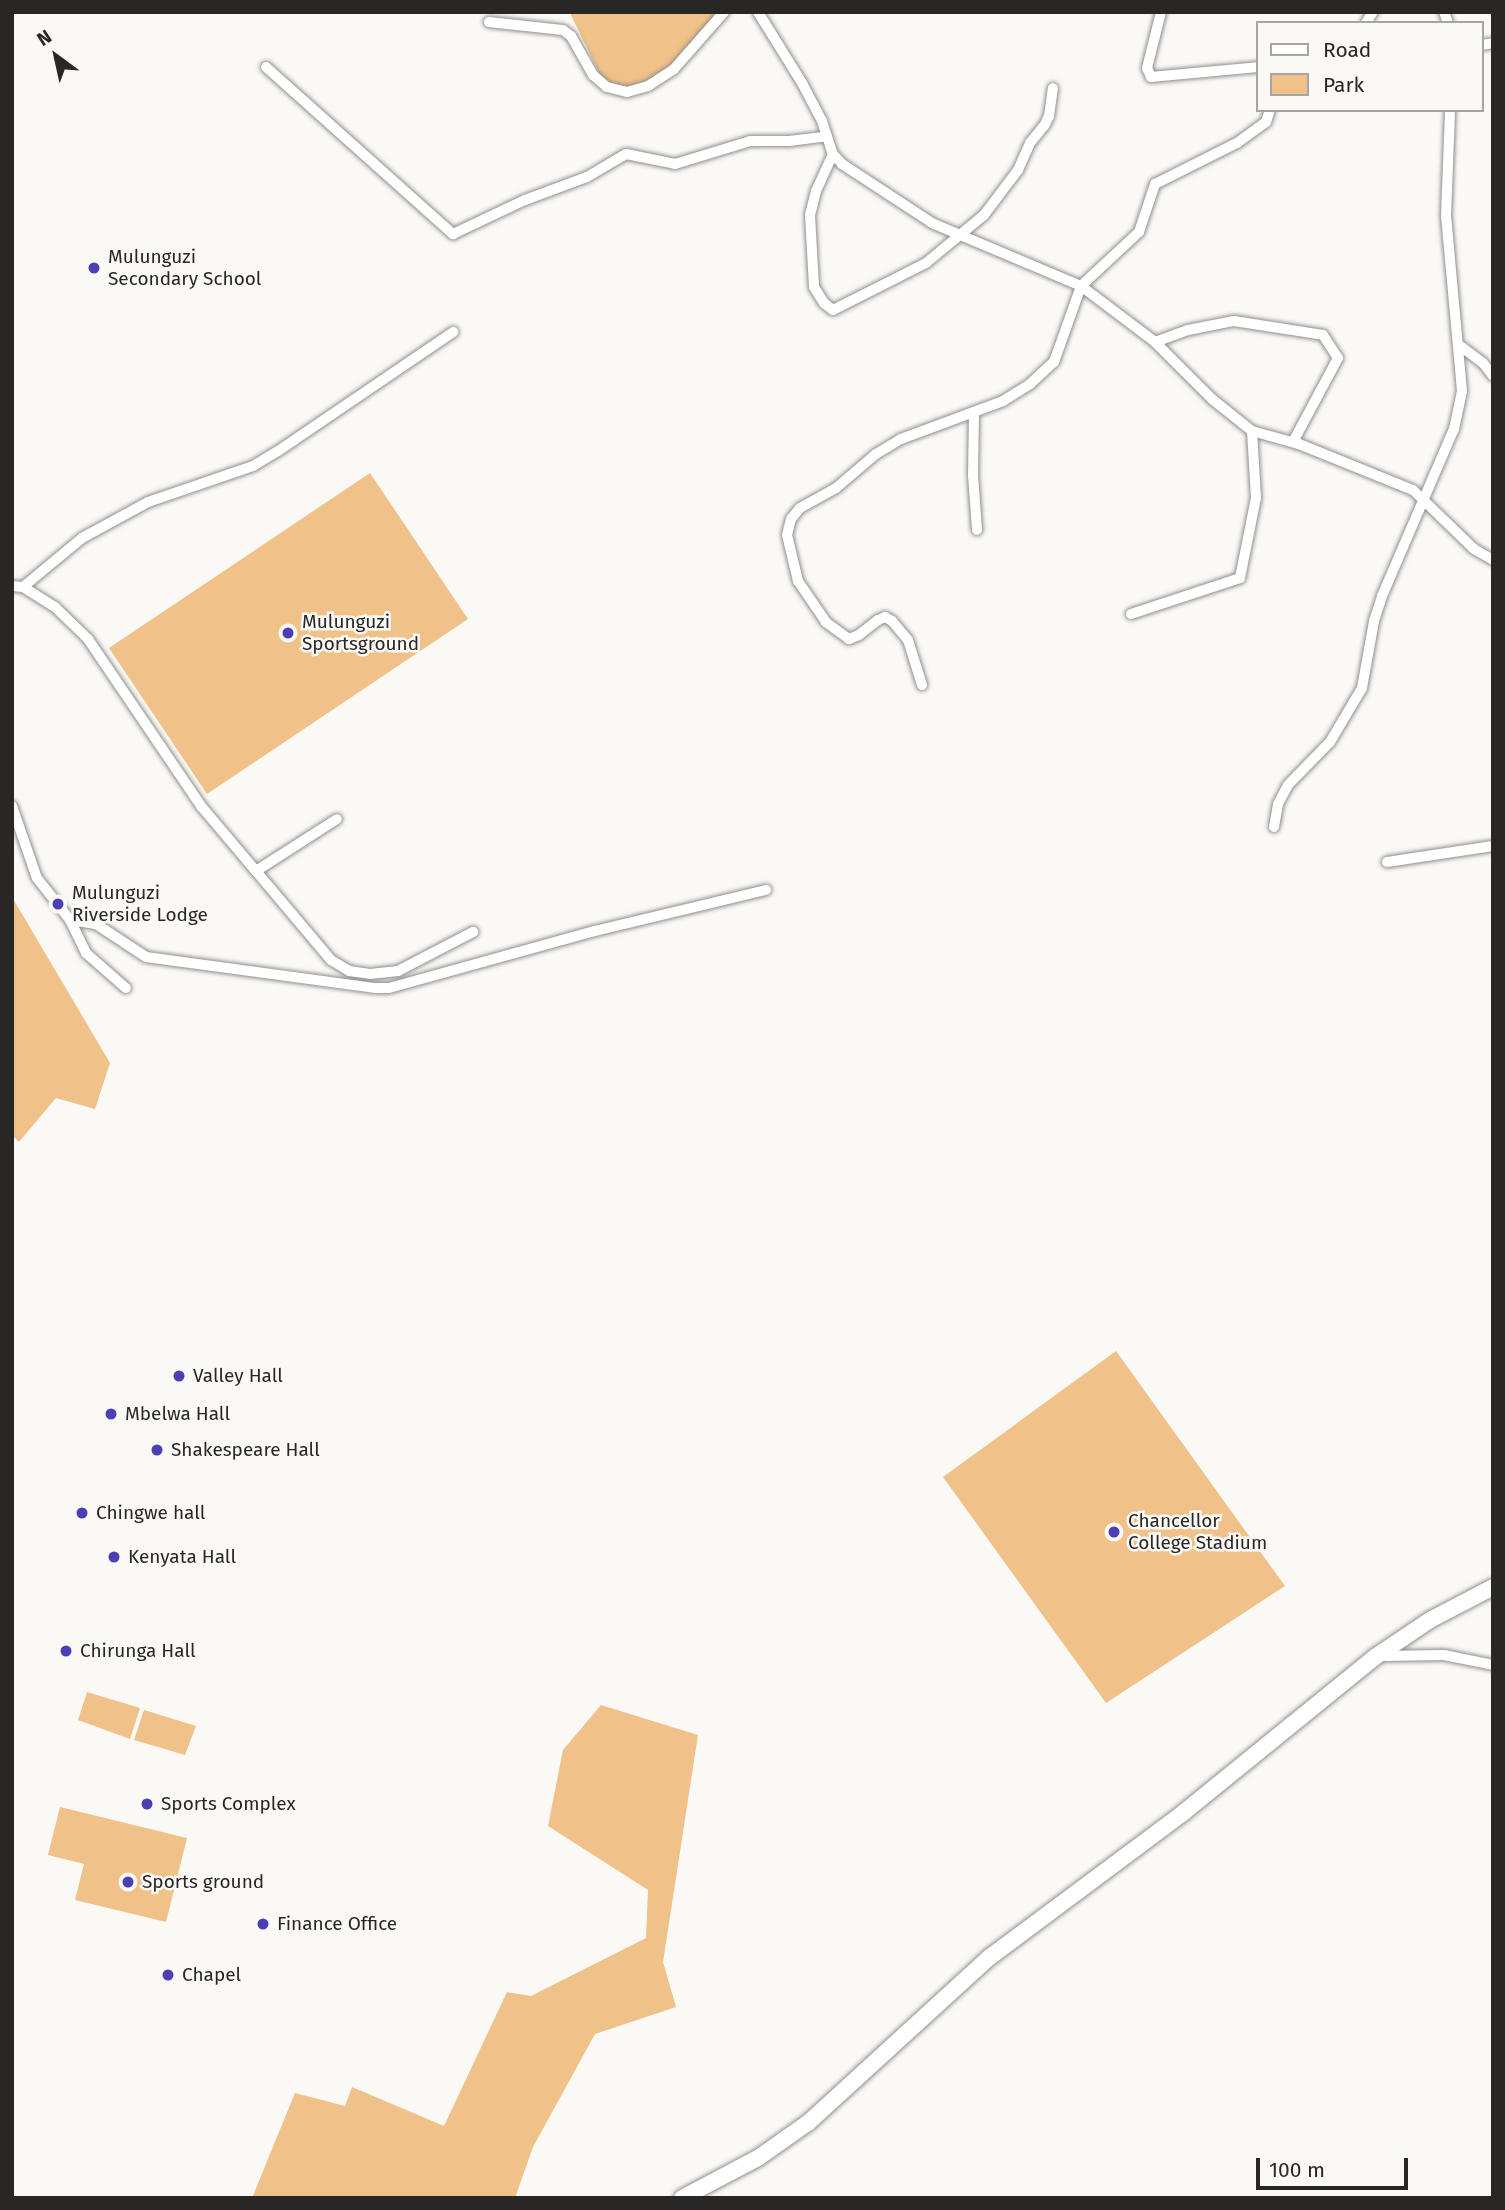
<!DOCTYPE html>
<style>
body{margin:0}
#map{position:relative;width:1505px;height:2210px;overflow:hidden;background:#fbf9f6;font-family:"Fira Sans",sans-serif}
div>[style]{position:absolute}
.green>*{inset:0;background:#f0c188}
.roads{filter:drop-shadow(0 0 2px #918f8d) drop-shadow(0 0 2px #918f8d)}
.street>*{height:10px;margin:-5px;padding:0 5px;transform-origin:5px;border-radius:5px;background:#fff}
.secondary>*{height:16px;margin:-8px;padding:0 8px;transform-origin:8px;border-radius:8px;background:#fff}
.dots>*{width:19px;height:19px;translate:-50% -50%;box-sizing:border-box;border:4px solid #fbf9f6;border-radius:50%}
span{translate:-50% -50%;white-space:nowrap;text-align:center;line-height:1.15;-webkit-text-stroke:5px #fbf9f6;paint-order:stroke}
.poi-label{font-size:19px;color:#282726}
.left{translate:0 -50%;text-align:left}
.frame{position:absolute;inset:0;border:14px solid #282726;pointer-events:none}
.legend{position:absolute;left:1256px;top:21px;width:228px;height:91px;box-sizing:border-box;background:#fbf9f6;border:2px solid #a7a5a3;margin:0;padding:9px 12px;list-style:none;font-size:21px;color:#282726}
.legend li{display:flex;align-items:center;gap:14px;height:35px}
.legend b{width:35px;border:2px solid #a7a5a3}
.north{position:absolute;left:21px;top:21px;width:70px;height:70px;-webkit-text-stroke:5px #fbf9f6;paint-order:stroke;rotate:327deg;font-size:19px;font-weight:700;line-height:28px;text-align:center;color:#282726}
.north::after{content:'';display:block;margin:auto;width:24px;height:32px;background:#282726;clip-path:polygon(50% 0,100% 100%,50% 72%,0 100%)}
.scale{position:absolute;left:1256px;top:2158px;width:152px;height:32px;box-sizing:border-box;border:4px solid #282726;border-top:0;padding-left:9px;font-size:21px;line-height:24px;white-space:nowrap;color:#282726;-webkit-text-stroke:5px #fbf9f6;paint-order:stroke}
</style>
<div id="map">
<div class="green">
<i style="clip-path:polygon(722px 12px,668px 71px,629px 90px,603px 81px,570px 13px)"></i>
<i style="clip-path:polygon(370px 473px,468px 619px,207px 794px,109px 648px)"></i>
<i style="clip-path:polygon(12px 897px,110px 1063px,95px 1109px,56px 1098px,19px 1142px,12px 1135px)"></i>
<i style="clip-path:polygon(1116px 1351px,1285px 1586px,1106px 1703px,943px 1477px)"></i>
<i style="clip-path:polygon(87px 1692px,140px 1708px,130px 1739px,78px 1720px)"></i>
<i style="clip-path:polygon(601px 1705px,698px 1735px,663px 1962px,676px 2007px,595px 2034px,533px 2147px,515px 2198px,252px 2198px,295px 2093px,345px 2106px,352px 2087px,444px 2126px,507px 1992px,531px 1996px,646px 1938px,648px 1890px,548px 1826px,563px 1750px)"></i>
<i style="clip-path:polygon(144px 1710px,196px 1726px,185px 1755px,134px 1740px)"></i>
<i style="clip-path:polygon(60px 1807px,187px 1838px,166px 1922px,75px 1900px,84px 1864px,48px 1855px)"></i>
</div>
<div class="roads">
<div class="street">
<i style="left:758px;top:12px;width:84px;rotate:58.2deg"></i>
<i style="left:802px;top:83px;width:43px;rotate:62.2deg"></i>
<i style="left:822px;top:121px;width:35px;rotate:72deg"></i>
<i style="left:833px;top:154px;width:13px;rotate:48deg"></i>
<i style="left:842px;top:164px;width:108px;rotate:33.2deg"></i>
<i style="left:932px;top:223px;width:162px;rotate:22.9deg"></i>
<i style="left:1081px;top:286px;width:93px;rotate:37.1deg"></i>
<i style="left:1155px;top:342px;width:81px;rotate:45deg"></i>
<i style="left:1212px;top:399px;width:51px;rotate:38.7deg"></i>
<i style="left:1252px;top:431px;width:49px;rotate:15.5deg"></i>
<i style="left:1299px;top:444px;width:123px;rotate:22deg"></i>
<i style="left:1413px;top:490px;width:85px;rotate:44deg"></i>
<i style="left:1474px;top:549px;width:22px;rotate:30deg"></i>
<i style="left:1161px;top:12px;width:58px;rotate:104deg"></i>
<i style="left:1147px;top:68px;width:10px;rotate:66deg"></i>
<i style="left:1151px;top:77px;width:107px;rotate:-5.3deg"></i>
<i style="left:1444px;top:12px;width:12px;rotate:70deg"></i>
<i style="left:489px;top:22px;width:74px;rotate:6.2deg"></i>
<i style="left:563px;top:30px;width:10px;rotate:37deg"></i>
<i style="left:571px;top:36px;width:45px;rotate:60.6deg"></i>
<i style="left:593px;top:75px;width:18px;rotate:41deg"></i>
<i style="left:607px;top:87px;width:21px;rotate:14deg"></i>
<i style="left:627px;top:92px;width:22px;rotate:-16deg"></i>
<i style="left:648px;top:86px;width:31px;rotate:-33deg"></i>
<i style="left:674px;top:69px;width:76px;rotate:-48.7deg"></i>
<i style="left:1366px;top:23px;width:13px;rotate:-58deg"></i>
<i style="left:1482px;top:45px;width:11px;rotate:-10deg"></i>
<i style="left:266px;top:67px;width:251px;rotate:41.8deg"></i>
<i style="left:453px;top:234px;width:80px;rotate:-25.3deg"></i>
<i style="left:525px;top:200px;width:66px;rotate:-20.4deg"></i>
<i style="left:587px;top:177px;width:45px;rotate:-30.5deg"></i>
<i style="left:626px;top:154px;width:50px;rotate:11.5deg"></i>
<i style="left:675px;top:164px;width:78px;rotate:-17deg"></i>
<i style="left:750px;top:141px;width:39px"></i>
<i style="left:789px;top:141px;width:38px;rotate:-7deg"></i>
<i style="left:833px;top:154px;width:41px;rotate:114.7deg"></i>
<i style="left:816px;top:191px;width:25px;rotate:104deg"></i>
<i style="left:810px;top:215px;width:72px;rotate:86.8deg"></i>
<i style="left:814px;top:287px;width:19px;rotate:58deg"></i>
<i style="left:824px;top:303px;width:11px;rotate:38deg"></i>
<i style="left:833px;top:310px;width:104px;rotate:-26.8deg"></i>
<i style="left:926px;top:263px;width:75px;rotate:-39.6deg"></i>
<i style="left:984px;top:215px;width:56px;rotate:-52.9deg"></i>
<i style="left:1018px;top:170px;width:30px;rotate:-66deg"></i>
<i style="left:1030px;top:143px;width:22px;rotate:-51deg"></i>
<i style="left:1044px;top:126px;width:11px;rotate:-63deg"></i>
<i style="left:1049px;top:116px;width:28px;rotate:-82deg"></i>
<i style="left:1155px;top:342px;width:35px;rotate:-20deg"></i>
<i style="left:1188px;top:330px;width:47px;rotate:-11.1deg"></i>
<i style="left:1234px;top:321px;width:90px;rotate:8.9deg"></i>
<i style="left:1323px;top:335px;width:27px;rotate:57deg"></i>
<i style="left:1338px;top:358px;width:95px;rotate:118.2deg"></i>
<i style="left:1459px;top:345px;width:30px;rotate:37deg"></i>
<i style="left:1483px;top:363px;width:16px;rotate:52deg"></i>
<i style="left:974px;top:413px;width:62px;rotate:90.9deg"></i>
<i style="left:973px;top:475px;width:55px;rotate:85.8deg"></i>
<i style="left:12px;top:586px;width:11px;rotate:5deg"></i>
<i style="left:23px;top:587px;width:38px;rotate:32deg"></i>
<i style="left:55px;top:607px;width:46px;rotate:44.1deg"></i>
<i style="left:88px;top:639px;width:202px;rotate:55.9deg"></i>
<i style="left:201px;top:806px;width:85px;rotate:49.8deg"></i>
<i style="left:256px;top:871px;width:96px;rotate:-32.7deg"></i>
<i style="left:23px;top:587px;width:77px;rotate:-39.7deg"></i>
<i style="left:82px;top:538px;width:75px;rotate:-28.6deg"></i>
<i style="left:148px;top:502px;width:111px;rotate:-18.9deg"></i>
<i style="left:253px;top:466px;width:29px;rotate:-31deg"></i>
<i style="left:278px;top:451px;width:212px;rotate:-34.2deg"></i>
<i style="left:1131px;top:614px;width:115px;rotate:-18.3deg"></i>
<i style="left:1240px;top:578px;width:82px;rotate:-78.7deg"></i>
<i style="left:1256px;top:498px;width:67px;rotate:-93.4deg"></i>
<i style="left:922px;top:685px;width:47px;rotate:-107.3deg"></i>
<i style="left:908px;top:640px;width:25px;rotate:-130deg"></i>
<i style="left:892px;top:621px;width:8px;rotate:-150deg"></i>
<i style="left:885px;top:617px;width:8px;rotate:157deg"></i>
<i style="left:878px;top:620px;width:24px;rotate:142deg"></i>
<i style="left:859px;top:635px;width:11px;rotate:158deg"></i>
<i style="left:849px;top:639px;width:29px;rotate:-144deg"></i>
<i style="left:826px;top:622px;width:50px;rotate:-124.3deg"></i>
<i style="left:798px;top:581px;width:47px;rotate:-103.4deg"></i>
<i style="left:787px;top:535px;width:16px;rotate:-76deg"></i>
<i style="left:791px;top:519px;width:14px;rotate:-51deg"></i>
<i style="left:800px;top:508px;width:41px;rotate:-29.1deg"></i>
<i style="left:836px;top:488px;width:52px;rotate:-40.4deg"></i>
<i style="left:876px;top:454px;width:29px;rotate:-31deg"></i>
<i style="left:901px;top:439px;width:109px;rotate:-20.4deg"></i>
<i style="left:1003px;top:401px;width:32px;rotate:-32deg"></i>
<i style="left:1030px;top:384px;width:33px;rotate:-43deg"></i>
<i style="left:1054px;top:362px;width:81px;rotate:-70.4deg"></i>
<i style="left:1081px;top:286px;width:79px;rotate:-43deg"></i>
<i style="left:1139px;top:232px;width:51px;rotate:-71.6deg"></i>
<i style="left:1155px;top:184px;width:92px;rotate:-26.6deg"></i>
<i style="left:1237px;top:143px;width:36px;rotate:-36deg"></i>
<i style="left:1266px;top:122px;width:13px;rotate:-72deg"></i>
<i style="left:12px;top:806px;width:76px;rotate:70.9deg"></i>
<i style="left:37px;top:878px;width:53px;rotate:51.8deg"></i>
<i style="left:70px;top:920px;width:26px;rotate:9deg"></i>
<i style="left:96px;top:924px;width:60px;rotate:33.4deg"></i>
<i style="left:146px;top:957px;width:232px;rotate:7.7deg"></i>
<i style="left:376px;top:988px;width:13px"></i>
<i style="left:389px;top:988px;width:214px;rotate:-15.5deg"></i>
<i style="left:595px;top:931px;width:176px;rotate:-13.5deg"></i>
<i style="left:1274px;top:827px;width:23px;rotate:-80deg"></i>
<i style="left:1278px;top:804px;width:21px;rotate:-62deg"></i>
<i style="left:1288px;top:785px;width:60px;rotate:-45.7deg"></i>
<i style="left:1330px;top:742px;width:63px;rotate:-59.3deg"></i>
<i style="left:1362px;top:688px;width:68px;rotate:-79.8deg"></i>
<i style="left:1374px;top:621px;width:26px;rotate:-72deg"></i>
<i style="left:1382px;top:596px;width:182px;rotate:-66.7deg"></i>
<i style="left:1454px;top:429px;width:39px;rotate:-78deg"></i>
<i style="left:1462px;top:391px;width:176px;rotate:-95.2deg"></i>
<i style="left:1446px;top:216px;width:106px;rotate:-87.8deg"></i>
<i style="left:1387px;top:862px;width:107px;rotate:-8.6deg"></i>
<i style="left:256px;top:871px;width:116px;rotate:49.9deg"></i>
<i style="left:331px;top:960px;width:21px;rotate:31deg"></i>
<i style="left:349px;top:971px;width:21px;rotate:8deg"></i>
<i style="left:370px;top:974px;width:28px;rotate:-6deg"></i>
<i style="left:398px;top:971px;width:85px;rotate:-27.5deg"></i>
<i style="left:70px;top:920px;width:37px;rotate:64deg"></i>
<i style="left:86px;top:953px;width:53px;rotate:41.2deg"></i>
<i style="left:1381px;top:1656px;width:63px;rotate:-0.9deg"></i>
<i style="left:1444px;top:1655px;width:50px;rotate:11.5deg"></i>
</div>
<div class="secondary">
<i style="left:682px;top:2198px;width:86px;rotate:-27.8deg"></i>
<i style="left:758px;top:2158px;width:62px;rotate:-35.2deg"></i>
<i style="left:809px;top:2122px;width:245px;rotate:-42.4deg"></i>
<i style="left:990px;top:1957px;width:241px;rotate:-36.7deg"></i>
<i style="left:1183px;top:1813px;width:247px;rotate:-39.1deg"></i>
<i style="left:1375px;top:1657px;width:66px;rotate:-33.9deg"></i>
<i style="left:1430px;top:1620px;width:71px;rotate:-27.6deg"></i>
</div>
</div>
<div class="dots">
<i style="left:94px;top:268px;background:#4b3fb5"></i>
<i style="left:288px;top:633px;background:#4b3fb5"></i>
<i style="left:58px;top:904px;background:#4b3fb5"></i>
<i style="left:179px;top:1376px;background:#4b3fb5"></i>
<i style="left:111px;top:1414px;background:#4b3fb5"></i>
<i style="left:157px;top:1450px;background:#4b3fb5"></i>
<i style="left:82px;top:1513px;background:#4b3fb5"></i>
<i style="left:1114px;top:1532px;background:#4b3fb5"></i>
<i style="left:114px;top:1557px;background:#4b3fb5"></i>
<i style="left:66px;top:1651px;background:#4b3fb5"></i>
<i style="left:147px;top:1804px;background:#4b3fb5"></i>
<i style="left:128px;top:1882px;background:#4b3fb5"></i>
<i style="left:263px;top:1924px;background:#4b3fb5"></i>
<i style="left:168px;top:1975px;background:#4b3fb5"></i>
</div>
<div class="poi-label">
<span class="left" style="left:108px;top:268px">Mulunguzi<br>Secondary School</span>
<span class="left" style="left:302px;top:633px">Mulunguzi<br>Sportsground</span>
<span class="left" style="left:72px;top:904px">Mulunguzi<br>Riverside Lodge</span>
<span class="left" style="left:193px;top:1376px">Valley Hall</span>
<span class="left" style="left:125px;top:1414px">Mbelwa Hall</span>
<span class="left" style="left:171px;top:1450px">Shakespeare Hall</span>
<span class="left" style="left:96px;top:1513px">Chingwe hall</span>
<span class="left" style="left:1128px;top:1532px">Chancellor<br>College Stadium</span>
<span class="left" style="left:128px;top:1557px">Kenyata Hall</span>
<span class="left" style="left:80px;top:1651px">Chirunga Hall</span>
<span class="left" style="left:161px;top:1804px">Sports Complex</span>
<span class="left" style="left:142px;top:1882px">Sports ground</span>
<span class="left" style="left:277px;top:1924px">Finance Office</span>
<span class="left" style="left:182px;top:1975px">Chapel</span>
</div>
<div class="frame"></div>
<ul class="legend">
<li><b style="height:9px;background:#fff"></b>Road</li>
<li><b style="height:19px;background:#f0c188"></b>Park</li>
</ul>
<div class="north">N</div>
<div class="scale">100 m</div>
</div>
